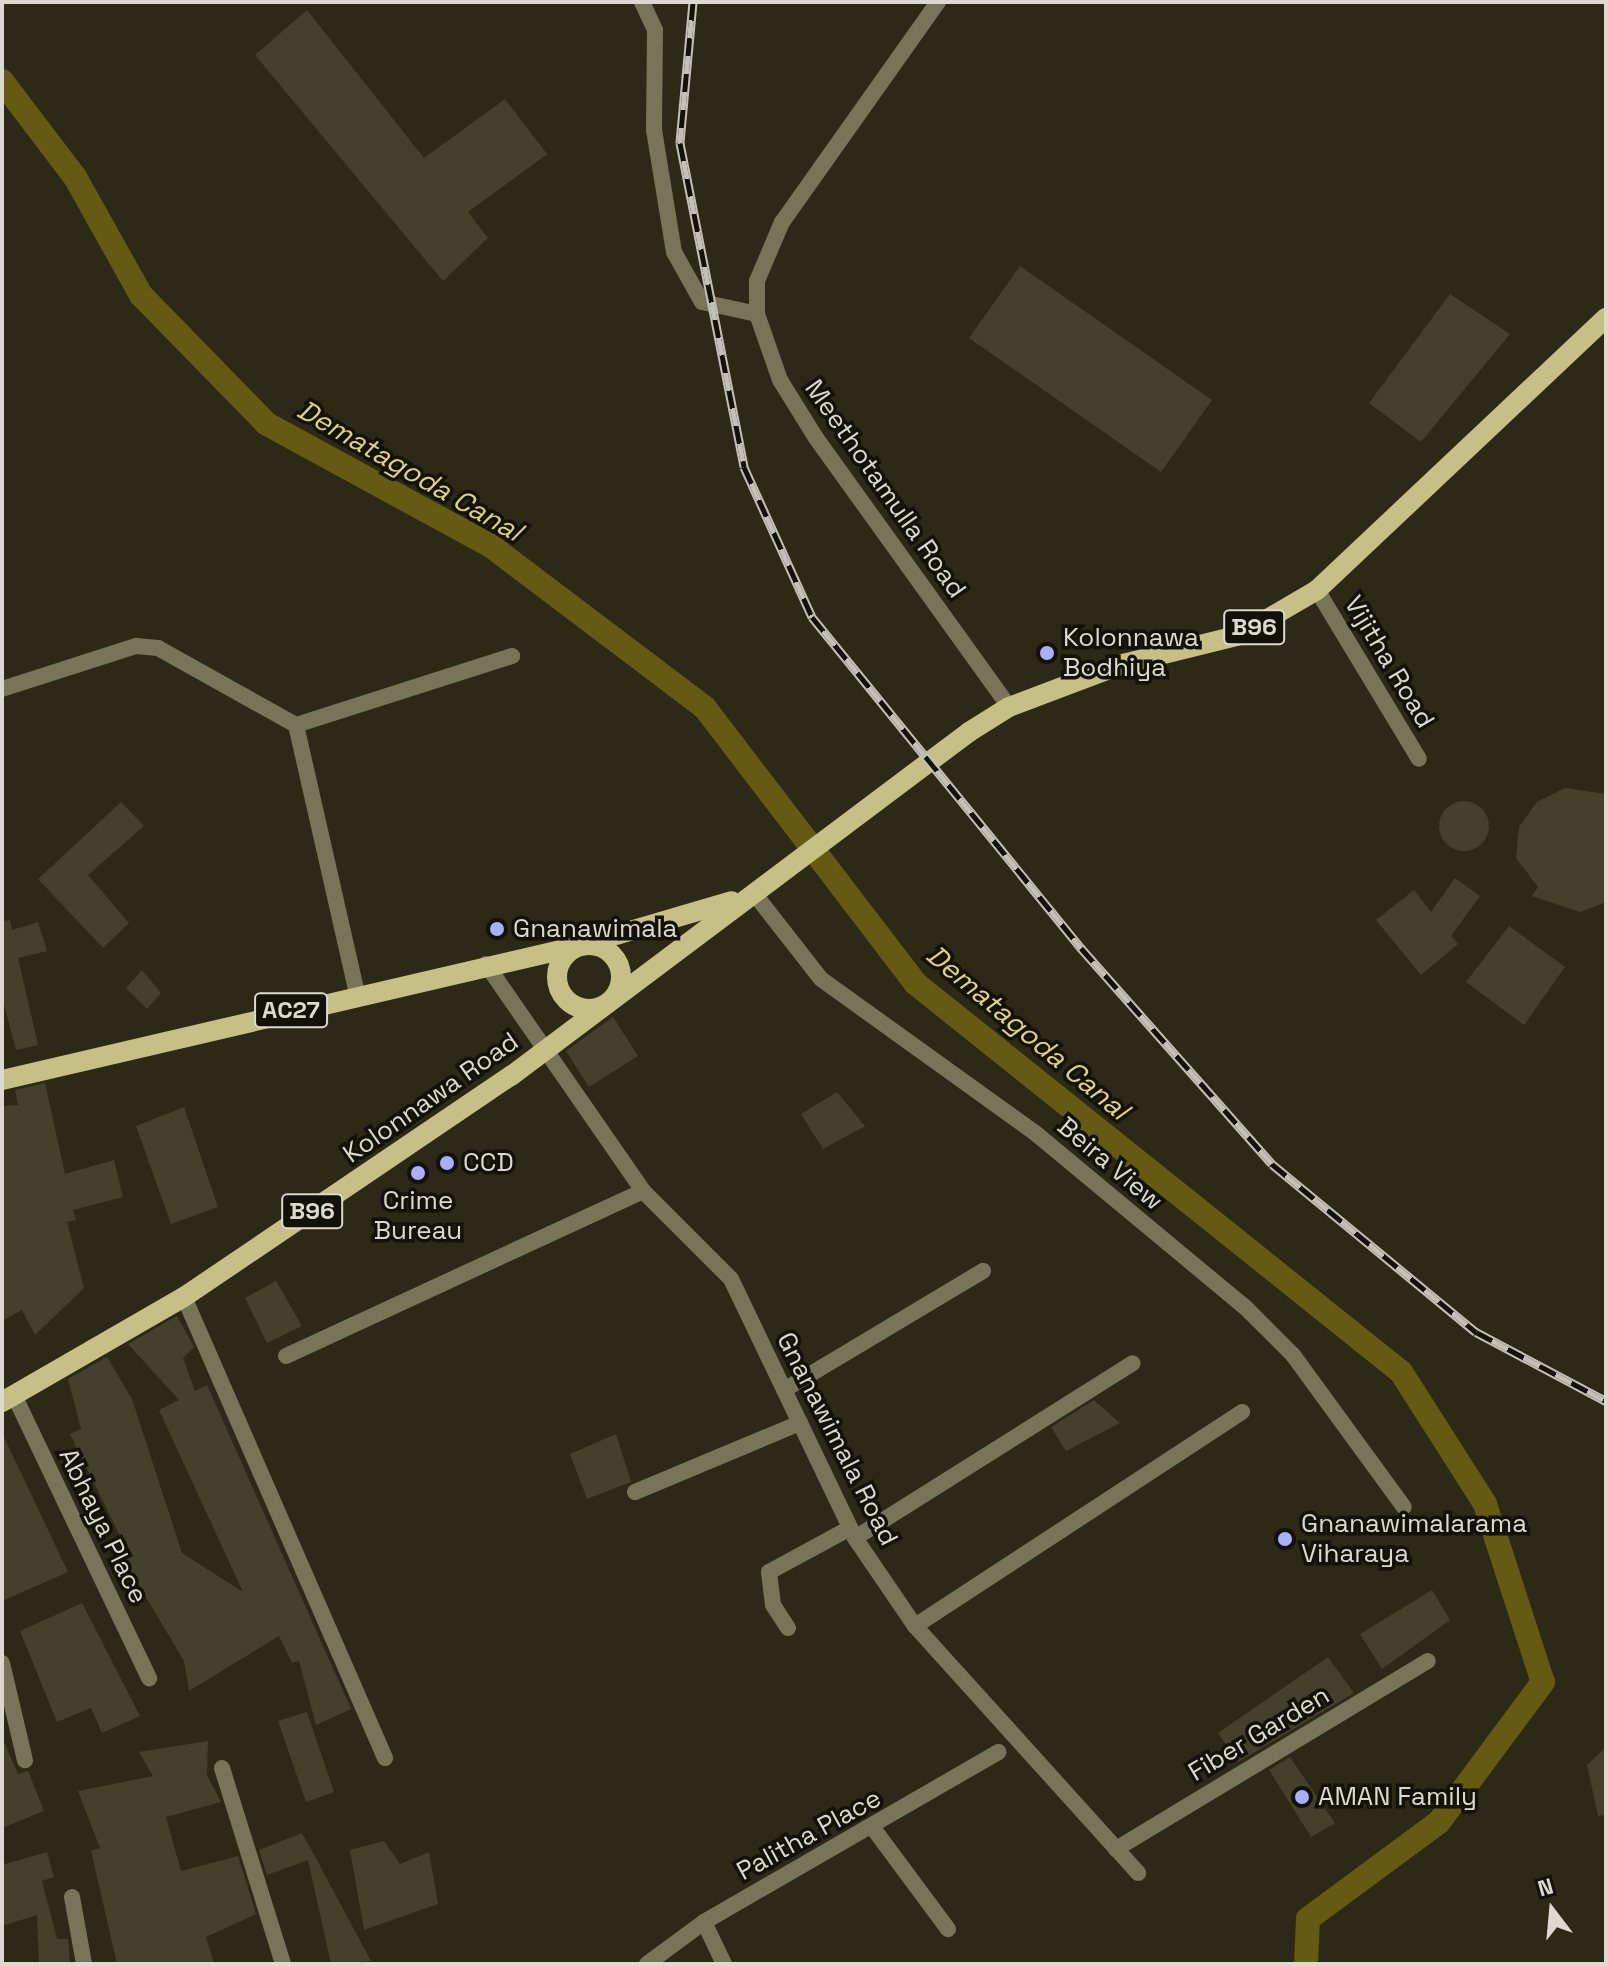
<!DOCTYPE html>
<style>
body{margin:0}
#map{position:relative;width:1608px;height:1966px;overflow:hidden;background:#2c2916;font-family:"Space Grotesk",sans-serif}
div>[style]{position:absolute}
.canal>*{height:24px;margin:-12px;padding:0 12px;transform-origin:12px;border-radius:12px;background:#645a11}
.building>*{inset:0;background:#43402c}
.round{border-radius:50%}
.minor>*{height:16px;margin:-8px;padding:0 8px;transform-origin:8px;border-radius:8px;background:#787459}
.tertiary>*{height:16px;margin:-8px;padding:0 8px;transform-origin:8px;border-radius:8px;background:#787459}
.primary>*{height:20px;margin:-10px;padding:0 10px;transform-origin:10px;border-radius:10px;background:#c7c086}
.primary>.ring{margin:-10px;padding:0;box-sizing:content-box;background:none;border:20px solid #c7c086;border-radius:50%}
.rail>*{height:9px;margin-top:-4.5px;transform-origin:0;background:repeating-linear-gradient(90deg,#131209 0 18px,#c3c1b5 0 36px);box-sizing:border-box;border-block:2px solid #c3c1b5}
.dots>*{width:22px;height:22px;translate:-50% -50%;box-sizing:border-box;border:4px solid #131209;border-radius:50%}
span{translate:-50% -50%;white-space:nowrap;text-align:center;line-height:1.15;-webkit-text-stroke:7px #131209;paint-order:stroke}
.shield-label span{padding:2px 6px;background:#131209;border:2px solid;border-radius:6px;-webkit-text-stroke-width:0}
.shield-label{font-size:24px;color:#dcdacf;font-weight:700}
.street-label{font-size:26px;color:#dcdacf}
.poi-label{font-size:26px;color:#dcdacf}
.left{translate:0 -50%;text-align:left}
.water-label{font-size:28px;color:#e1d373;font-style:italic}
.frame{position:absolute;inset:0;border:4px solid #dcdacf;pointer-events:none}
.north{position:absolute;left:1512px;top:1870px;width:80px;height:80px;-webkit-text-stroke:6px #131209;paint-order:stroke;rotate:344deg;font-size:22px;font-weight:700;line-height:32px;text-align:center;color:#dcdacf}
.north::after{content:'';display:block;margin:auto;width:28px;height:36px;background:#dcdacf;clip-path:polygon(50% 0,100% 100%,50% 72%,0 100%)}
</style>
<div id="map">
<div class="canal">
<i style="left:2px;top:81px;width:121px;rotate:52.8deg"></i>
<i style="left:75px;top:177px;width:135px;rotate:60.8deg"></i>
<i style="left:141px;top:295px;width:180px;rotate:45.7deg"></i>
<i style="left:267px;top:424px;width:255px;rotate:28.6deg"></i>
<i style="left:491px;top:546px;width:268px;rotate:37.1deg"></i>
<i style="left:705px;top:708px;width:346px;rotate:52.6deg"></i>
<i style="left:915px;top:983px;width:623px;rotate:38.67deg"></i>
<i style="left:1401px;top:1372px;width:156px;rotate:57.5deg"></i>
<i style="left:1485px;top:1504px;width:187px;rotate:72deg"></i>
<i style="left:1543px;top:1682px;width:174px;rotate:126.6deg"></i>
<i style="left:1439px;top:1822px;width:163px;rotate:143.5deg"></i>
<i style="left:1308px;top:1919px;width:45px;rotate:92.5deg"></i>
</div>
<div class="building">
<i style="clip-path:polygon(307px 10px,424px 158px,505px 99px,547px 154px,468px 212px,488px 238px,443px 281px,255px 55px)"></i>
<i style="clip-path:polygon(1020px 266px,1212px 400px,1161px 472px,969px 338px)"></i>
<i style="clip-path:polygon(1450px 294px,1510px 334px,1421px 442px,1369px 403px)"></i>
<i style="clip-path:polygon(1565px 788px,1606px 794px,1606px 902px,1580px 912px,1532px 896px,1538px 887px,1516px 858px,1519px 827px,1537px 802px)"></i>
<i class="round" style="left:1439px;top:801px;width:50px;height:50px"></i>
<i style="clip-path:polygon(121px 802px,144px 826px,88px 875px,129px 923px,103px 948px,38px 879px)"></i>
<i style="clip-path:polygon(1455px 878px,1480px 896px,1451px 936px,1458px 944px,1421px 975px,1376px 920px,1414px 890px,1431px 912px)"></i>
<i style="clip-path:polygon(10px 920px,12px 930px,38px 922px,47px 951px,18px 958px,38px 1045px,16px 1050px,2px 997px,2px 921px)"></i>
<i style="clip-path:polygon(1509px 926px,1565px 967px,1524px 1025px,1466px 982px)"></i>
<i style="clip-path:polygon(142px 970px,161px 993px,147px 1009px,126px 988px)"></i>
<i style="clip-path:polygon(613px 1017px,638px 1056px,589px 1087px,566px 1051px)"></i>
<i style="clip-path:polygon(45px 1083px,65px 1174px,114px 1160px,123px 1197px,73px 1210px,76px 1220px,67px 1222px,84px 1288px,35px 1335px,22px 1310px,2px 1321px,2px 1106px,18px 1105px,15px 1090px)"></i>
<i style="clip-path:polygon(837px 1092px,865px 1126px,823px 1149px,801px 1114px)"></i>
<i style="clip-path:polygon(184px 1107px,218px 1207px,171px 1224px,136px 1126px)"></i>
<i style="clip-path:polygon(276px 1281px,302px 1326px,267px 1343px,245px 1298px)"></i>
<i style="clip-path:polygon(177px 1316px,194px 1347px,183px 1358px,195px 1391px,207px 1385px,351px 1709px,316px 1725px,299px 1661px,292px 1663px,279px 1636px,189px 1691px,184px 1661px,112px 1540px,120px 1536px,70px 1434px,81px 1429px,68px 1379px,107px 1357px,132px 1399px,182px 1553px,243px 1592px,159px 1410px,179px 1400px,128px 1344px)"></i>
<i style="clip-path:polygon(1094px 1400px,1120px 1423px,1066px 1451px,1051px 1427px)"></i>
<i style="clip-path:polygon(2px 1433px,68px 1572px,2px 1601px)"></i>
<i style="clip-path:polygon(616px 1434px,631px 1482px,587px 1499px,570px 1454px)"></i>
<i style="clip-path:polygon(1432px 1590px,1450px 1620px,1382px 1669px,1360px 1634px)"></i>
<i style="clip-path:polygon(82px 1603px,140px 1716px,102px 1733px,91px 1708px,57px 1722px,20px 1631px)"></i>
<i style="clip-path:polygon(1328px 1657px,1354px 1693px,1238px 1762px,1218px 1733px)"></i>
<i style="clip-path:polygon(307px 1712px,334px 1792px,306px 1802px,278px 1721px)"></i>
<i style="clip-path:polygon(2px 1737px,18px 1774px,28px 1771px,44px 1811px,2px 1828px)"></i>
<i style="clip-path:polygon(208px 1741px,207px 1775px,221px 1802px,166px 1817px,181px 1871px,238px 1856px,256px 1914px,206px 1937px,214px 1964px,117px 1964px,91px 1851px,100px 1848px,78px 1791px,153px 1776px,139px 1752px)"></i>
<i style="clip-path:polygon(1606px 1747px,1606px 1815px,1598px 1816px,1587px 1765px)"></i>
<i style="clip-path:polygon(1290px 1757px,1335px 1823px,1311px 1837px,1269px 1770px)"></i>
<i style="clip-path:polygon(302px 1833px,312px 1851px,371px 1961px,331px 1964px,308px 1860px,267px 1875px,259px 1850px)"></i>
<i style="clip-path:polygon(384px 1841px,400px 1864px,429px 1852px,438px 1904px,364px 1930px,350px 1850px)"></i>
<i style="clip-path:polygon(47px 1852px,54px 1877px,42px 1881px,57px 1939px,68px 1939px,70px 1964px,39px 1964px,37px 1915px,2px 1926px,2px 1865px)"></i>
</div>
<div class="minor">
<i style="left:642px;top:2px;width:31px;rotate:65deg"></i>
<i style="left:655px;top:30px;width:100px;rotate:90.6deg"></i>
<i style="left:654px;top:130px;width:124px;rotate:80.7deg"></i>
<i style="left:674px;top:252px;width:57px;rotate:60.8deg"></i>
<i style="left:702px;top:302px;width:56px;rotate:12.3deg"></i>
<i style="left:1317px;top:590px;width:197px;rotate:58.9deg"></i>
<i style="left:296px;top:725px;width:227px;rotate:-17.7deg"></i>
<i style="left:753px;top:892px;width:110px;rotate:52deg"></i>
<i style="left:821px;top:979px;width:262px;rotate:35.7deg"></i>
<i style="left:1034px;top:1132px;width:274px;rotate:39.7deg"></i>
<i style="left:1245px;top:1307px;width:68px;rotate:45deg"></i>
<i style="left:1293px;top:1355px;width:188px;rotate:53.9deg"></i>
<i style="left:486px;top:964px;width:276px;rotate:55.3deg"></i>
<i style="left:643px;top:1191px;width:124px;rotate:45deg"></i>
<i style="left:731px;top:1279px;width:287px;rotate:64.4deg"></i>
<i style="left:855px;top:1538px;width:107px;rotate:55.7deg"></i>
<i style="left:915px;top:1626px;width:333px;rotate:47.9deg"></i>
<i style="left:184px;top:1297px;width:503px;rotate:66.44deg"></i>
<i style="left:286px;top:1356px;width:393px;rotate:-24.8deg"></i>
<i style="left:784px;top:1390px;width:232px;rotate:-30.9deg"></i>
<i style="left:14px;top:1395px;width:314px;rotate:64.5deg"></i>
<i style="left:635px;top:1492px;width:179px;rotate:-22.7deg"></i>
<i style="left:855px;top:1538px;width:328px;rotate:-32.2deg"></i>
<i style="left:915px;top:1626px;width:391px;rotate:-33.2deg"></i>
<i style="left:788px;top:1628px;width:27px;rotate:-123deg"></i>
<i style="left:773px;top:1605px;width:33px;rotate:-97deg"></i>
<i style="left:769px;top:1572px;width:92px;rotate:-28.5deg"></i>
<i style="left:2px;top:1663px;width:100px;rotate:76.7deg"></i>
<i style="left:222px;top:1768px;width:205px;rotate:72.7deg"></i>
<i style="left:873px;top:1828px;width:126px;rotate:53.4deg"></i>
<i style="left:1116px;top:1849px;width:364px;rotate:-31.1deg"></i>
<i style="left:72px;top:1897px;width:68px;rotate:79.8deg"></i>
<i style="left:704px;top:1922px;width:47px;rotate:64.5deg"></i>
<i style="left:647px;top:1964px;width:71px;rotate:-36.4deg"></i>
<i style="left:704px;top:1922px;width:340px;rotate:-30deg"></i>
</div>
<div class="tertiary">
<i style="left:938px;top:2px;width:270px;rotate:125.3deg"></i>
<i style="left:782px;top:222px;width:64px;rotate:113deg"></i>
<i style="left:757px;top:281px;width:33px;rotate:90deg"></i>
<i style="left:757px;top:314px;width:70px;rotate:70.8deg"></i>
<i style="left:780px;top:380px;width:68px;rotate:58.2deg"></i>
<i style="left:816px;top:438px;width:331px;rotate:54.3deg"></i>
<i style="left:2px;top:689px;width:141px;rotate:-17.8deg"></i>
<i style="left:136px;top:646px;width:22px;rotate:5deg"></i>
<i style="left:158px;top:648px;width:158px;rotate:29.2deg"></i>
<i style="left:296px;top:725px;width:276px;rotate:77.2deg"></i>
</div>
<div class="primary">
<i class="ring" style="left:557px;top:945px;width:44px;height:44px"></i>
<i style="left:2px;top:1080px;width:596px;rotate:-13.1deg"></i>
<i style="left:582px;top:945px;width:156px;rotate:-16.3deg"></i>
<i style="left:2px;top:1402px;width:210px;rotate:-30deg"></i>
<i style="left:184px;top:1297px;width:395px;rotate:-34.1deg"></i>
<i style="left:511px;top:1076px;width:573px;rotate:-36.91deg"></i>
<i style="left:969px;top:732px;width:47px;rotate:-32deg"></i>
<i style="left:1009px;top:707px;width:122px;rotate:-20.7deg"></i>
<i style="left:1123px;top:664px;width:121px;rotate:-13.9deg"></i>
<i style="left:1240px;top:635px;width:89px;rotate:-30.3deg"></i>
<i style="left:1317px;top:590px;width:397px;rotate:-43.3deg"></i>
</div>
<div class="rail">
<i style="left:693px;top:2px;width:142px;rotate:95.3deg"></i>
<i style="left:680px;top:143px;width:330px;rotate:78.8deg"></i>
<i style="left:744px;top:467px;width:165px;rotate:65.6deg"></i>
<i style="left:812px;top:617px;width:427px;rotate:50.9deg"></i>
<i style="left:1081px;top:948px;width:288px;rotate:48.5deg"></i>
<i style="left:1272px;top:1164px;width:264px;rotate:39.5deg"></i>
<i style="left:1476px;top:1332px;width:147px;rotate:28deg"></i>
</div>
<div class="dots">
<i style="left:1047px;top:653px;background:#abaffb"></i>
<i style="left:497px;top:929px;background:#abaffb"></i>
<i style="left:447px;top:1163px;background:#abaffb"></i>
<i style="left:418px;top:1173px;background:#abaffb"></i>
<i style="left:1285px;top:1539px;background:#abaffb"></i>
<i style="left:1302px;top:1797px;background:#abaffb"></i>
</div>
<div class="shield-label">
<span style="left:1254px;top:627px">B96</span>
<span style="left:291px;top:1010px">AC27</span>
<span style="left:312px;top:1211px">B96</span>
</div>
<div class="street-label">
<span style="left:885px;top:489px;rotate:55deg">Meethotamulla Road</span>
<span style="left:1389px;top:662px;rotate:59deg">Vijitha Road</span>
<span style="left:431px;top:1098px;rotate:-35deg">Kolonnawa Road</span>
<span style="left:1110px;top:1164px;rotate:40deg">Beira View</span>
<span style="left:837px;top:1439px;rotate:63deg">Gnanawimala Road</span>
<span style="left:103px;top:1526px;rotate:64deg">Abhaya Place</span>
<span style="left:1259px;top:1734px;rotate:-31deg">Fiber Garden</span>
<span style="left:809px;top:1835px;rotate:-29deg">Palitha Place</span>
</div>
<div class="poi-label">
<span class="left" style="left:1063px;top:653px">Kolonnawa<br>Bodhiya</span>
<span class="left" style="left:513px;top:929px">Gnanawimala</span>
<span class="left" style="left:463px;top:1163px">CCD</span>
<span style="left:418px;top:1216px">Crime<br>Bureau</span>
<span class="left" style="left:1301px;top:1539px">Gnanawimalarama<br>Viharaya</span>
<span class="left" style="left:1318px;top:1797px">AMAN Family</span>
</div>
<div class="water-label">
<span style="left:410px;top:470px;rotate:30deg">Dematagoda Canal</span>
<span style="left:1028px;top:1032px;rotate:40deg">Dematagoda Canal</span>
</div>
<div class="frame"></div>
<div class="north">N</div>
</div>
